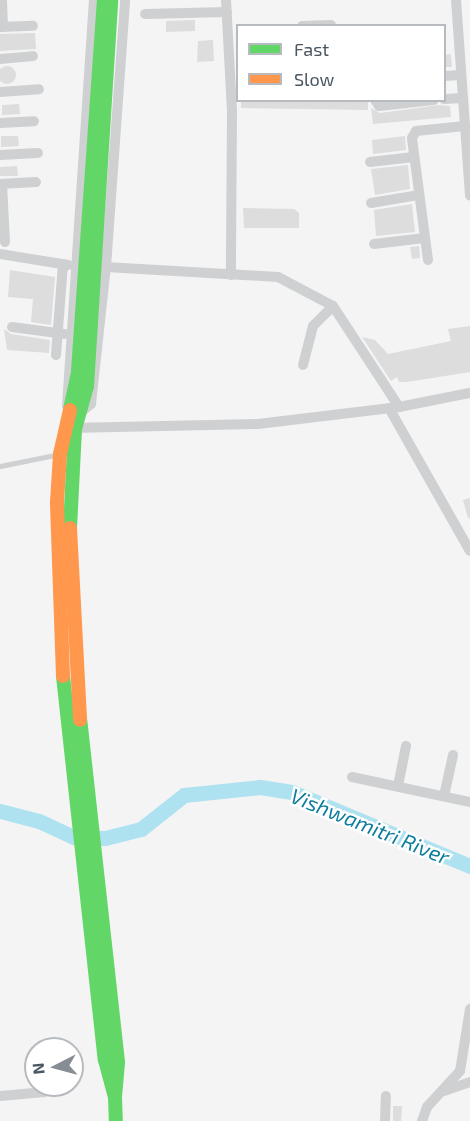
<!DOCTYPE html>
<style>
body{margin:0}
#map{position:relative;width:470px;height:1121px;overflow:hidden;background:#f4f4f4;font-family:"Exo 2",sans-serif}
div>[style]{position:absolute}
.river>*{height:15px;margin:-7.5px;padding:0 7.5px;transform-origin:7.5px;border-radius:7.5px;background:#aee2f0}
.building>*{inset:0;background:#ddddde}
.round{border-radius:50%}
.lane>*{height:5px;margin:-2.5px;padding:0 2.5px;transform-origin:2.5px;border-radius:2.5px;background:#ced0d2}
.street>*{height:10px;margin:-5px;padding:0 5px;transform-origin:5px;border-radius:5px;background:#ced0d2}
.fast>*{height:14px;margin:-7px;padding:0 7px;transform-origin:7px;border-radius:7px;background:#63d668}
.slow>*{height:14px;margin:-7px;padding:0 7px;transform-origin:7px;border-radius:7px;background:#ff974d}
span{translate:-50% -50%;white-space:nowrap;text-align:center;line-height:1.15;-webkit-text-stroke:5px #fff;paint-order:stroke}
.water-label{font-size:21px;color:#0c7c9b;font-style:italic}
.legend{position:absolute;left:236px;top:24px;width:210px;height:78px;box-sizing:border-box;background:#fff;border:2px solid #b7bbc0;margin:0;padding:8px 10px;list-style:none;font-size:18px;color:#4a5661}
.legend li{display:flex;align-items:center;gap:12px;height:30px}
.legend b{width:30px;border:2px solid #b7bbc0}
.north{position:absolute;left:24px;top:1037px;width:60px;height:60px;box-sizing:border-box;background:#fff;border:2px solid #b7bbc0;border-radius:50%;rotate:264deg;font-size:16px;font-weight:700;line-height:24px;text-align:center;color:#4a5661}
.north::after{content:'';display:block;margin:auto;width:21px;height:27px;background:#868d94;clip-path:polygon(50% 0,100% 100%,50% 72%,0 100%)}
</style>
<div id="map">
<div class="river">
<i style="left:0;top:811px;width:40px;rotate:14.4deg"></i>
<i style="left:39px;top:821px;width:38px;rotate:25deg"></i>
<i style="left:74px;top:837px;width:31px;rotate:2deg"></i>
<i style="left:105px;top:838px;width:37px;rotate:-14deg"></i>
<i style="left:141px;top:829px;width:55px;rotate:-38.3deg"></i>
<i style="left:184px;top:795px;width:76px;rotate:-6deg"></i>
<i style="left:260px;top:787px;width:32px;rotate:9deg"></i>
<i style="left:292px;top:792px;width:193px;rotate:22.6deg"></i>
</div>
<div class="building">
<i style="clip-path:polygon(195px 20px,195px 31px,166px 32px,166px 21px)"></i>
<i style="clip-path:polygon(35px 33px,36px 49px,0 51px,0 34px)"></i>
<i style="clip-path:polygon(213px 40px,214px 61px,197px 62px,198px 41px)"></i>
<i style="clip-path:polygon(451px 54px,452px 67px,444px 67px,444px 55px)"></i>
<i class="round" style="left:-2px;top:66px;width:18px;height:18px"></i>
<i style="clip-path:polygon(241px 100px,368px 101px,368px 110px,241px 108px)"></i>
<i style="clip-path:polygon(19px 104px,20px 114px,2px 115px,2px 105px)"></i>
<i style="clip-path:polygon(439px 105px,450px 106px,451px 117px,373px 124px,371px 108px,380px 113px)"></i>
<i style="clip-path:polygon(1px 136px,18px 136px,19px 146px,1px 147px)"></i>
<i style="clip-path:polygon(405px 136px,406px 150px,373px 154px,372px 140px)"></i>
<i style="clip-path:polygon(408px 165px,410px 189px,375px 195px,371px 169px)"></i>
<i style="clip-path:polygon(17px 166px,18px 176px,0 176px,0 167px)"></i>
<i style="clip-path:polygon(412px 204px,415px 232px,376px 236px,374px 210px)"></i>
<i style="clip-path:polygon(243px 208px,294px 209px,299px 213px,299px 228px,244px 228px)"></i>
<i style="clip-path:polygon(419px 246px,420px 258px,412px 259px,410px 247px)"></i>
<i style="clip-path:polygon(10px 270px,55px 277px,51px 325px,31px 322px,33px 299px,8px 297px)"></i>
<i style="clip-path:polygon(470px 326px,470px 372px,407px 382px,399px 382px,397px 377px,391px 381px,362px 337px,375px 340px,388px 354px,451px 341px,448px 329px)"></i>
<i style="clip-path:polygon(4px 329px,11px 334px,50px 340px,49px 353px,7px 350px)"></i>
<i style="clip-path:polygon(470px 498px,470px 518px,468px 518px,463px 500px)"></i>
<i style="clip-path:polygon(393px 1106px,402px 1106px,401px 1121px,393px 1121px)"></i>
</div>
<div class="lane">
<i style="left:0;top:466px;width:61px;rotate:-11.3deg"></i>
</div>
<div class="street">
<i style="left:2px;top:0;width:27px;rotate:88deg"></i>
<i style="left:226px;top:0;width:112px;rotate:86.9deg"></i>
<i style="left:232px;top:112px;width:163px;rotate:90.4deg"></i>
<i style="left:456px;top:0;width:196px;rotate:85.9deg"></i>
<i style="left:145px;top:14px;width:82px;rotate:-1.4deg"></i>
<i style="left:302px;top:26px;width:29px;rotate:-2deg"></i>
<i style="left:0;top:27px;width:33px;rotate:-2deg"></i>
<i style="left:0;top:59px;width:33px;rotate:-5deg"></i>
<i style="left:444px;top:76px;width:17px;rotate:-3deg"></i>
<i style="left:0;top:92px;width:39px;rotate:-4deg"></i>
<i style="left:444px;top:99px;width:19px;rotate:-3deg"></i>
<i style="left:375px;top:100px;width:7px;rotate:56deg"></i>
<i style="left:379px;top:106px;width:55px;rotate:-6.2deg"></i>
<i style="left:0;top:123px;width:34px;rotate:-3deg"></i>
<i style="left:0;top:155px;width:38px;rotate:-3deg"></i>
<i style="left:370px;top:162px;width:44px;rotate:-6.5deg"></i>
<i style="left:0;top:184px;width:36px;rotate:-3deg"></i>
<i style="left:2px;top:184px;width:58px;rotate:87deg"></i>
<i style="left:371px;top:203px;width:49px;rotate:-9.5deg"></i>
<i style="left:374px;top:244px;width:51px;rotate:-6.7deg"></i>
<i style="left:0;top:254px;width:69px;rotate:9.2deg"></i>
<i style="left:428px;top:260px;width:123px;rotate:-97.5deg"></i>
<i style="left:412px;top:138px;width:8px;rotate:-60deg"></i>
<i style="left:416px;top:131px;width:49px;rotate:-5.8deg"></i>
<i style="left:106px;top:267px;width:172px;rotate:3.3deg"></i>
<i style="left:278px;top:277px;width:62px;rotate:27.8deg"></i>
<i style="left:333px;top:306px;width:121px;rotate:56.8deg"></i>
<i style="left:399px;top:407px;width:72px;rotate:-11.2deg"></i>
<i style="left:12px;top:327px;width:53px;rotate:7.5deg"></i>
<i style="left:56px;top:355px;width:91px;rotate:-85.6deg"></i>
<i style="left:303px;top:365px;width:40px;rotate:-75.6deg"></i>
<i style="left:313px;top:326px;width:28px;rotate:-45deg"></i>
<i style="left:67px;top:406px;width:407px;rotate:-86.2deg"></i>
<i style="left:389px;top:408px;width:164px;rotate:60.5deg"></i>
<i style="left:81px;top:412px;width:13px;rotate:-39deg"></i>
<i style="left:91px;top:404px;width:138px;rotate:-83.8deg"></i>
<i style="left:106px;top:267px;width:268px;rotate:-85.9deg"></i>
<i style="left:70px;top:428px;width:188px;rotate:-1.2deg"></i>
<i style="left:258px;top:424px;width:142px;rotate:-6.9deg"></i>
<i style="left:352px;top:777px;width:121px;rotate:12deg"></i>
<i style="left:398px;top:786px;width:41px;rotate:-78.7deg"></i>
<i style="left:444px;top:796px;width:42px;rotate:-77.6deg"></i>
<i style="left:444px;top:1091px;width:28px;rotate:-19deg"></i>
<i style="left:0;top:1096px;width:45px;rotate:-5.1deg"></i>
<i style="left:385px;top:1121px;width:25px;rotate:-88deg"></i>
<i style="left:422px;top:1121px;width:15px;rotate:-70deg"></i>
<i style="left:427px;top:1107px;width:49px;rotate:-47.5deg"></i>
<i style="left:460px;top:1071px;width:63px;rotate:-80.8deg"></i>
</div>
<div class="fast">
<i style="left:70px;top:410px;width:40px;rotate:-78deg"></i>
<i style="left:78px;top:371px;width:372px;rotate:-86deg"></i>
<i style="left:70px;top:528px;width:99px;rotate:-87.1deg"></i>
<i style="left:75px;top:429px;width:45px;rotate:-74.4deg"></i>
<i style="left:87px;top:386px;width:387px;rotate:-86.4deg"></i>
<i style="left:63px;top:676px;width:386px;rotate:83.8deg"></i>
<i style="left:105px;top:1060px;width:38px;rotate:75deg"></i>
<i style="left:115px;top:1097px;width:35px;rotate:-85deg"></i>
<i style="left:118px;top:1062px;width:344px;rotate:-96.3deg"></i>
<i style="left:115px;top:1097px;width:24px;rotate:88deg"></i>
</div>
<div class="slow">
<i style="left:70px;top:528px;width:192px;rotate:87deg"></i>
<i style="left:63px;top:676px;width:174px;rotate:-92deg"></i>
<i style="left:57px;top:502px;width:48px;rotate:-86.4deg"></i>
<i style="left:60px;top:454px;width:45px;rotate:-77.2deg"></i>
</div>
<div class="water-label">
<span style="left:370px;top:826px;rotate:22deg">Vishwamitri River</span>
</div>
<ul class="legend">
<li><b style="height:8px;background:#63d668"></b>Fast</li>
<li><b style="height:8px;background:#ff974d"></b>Slow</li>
</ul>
<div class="north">N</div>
</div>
